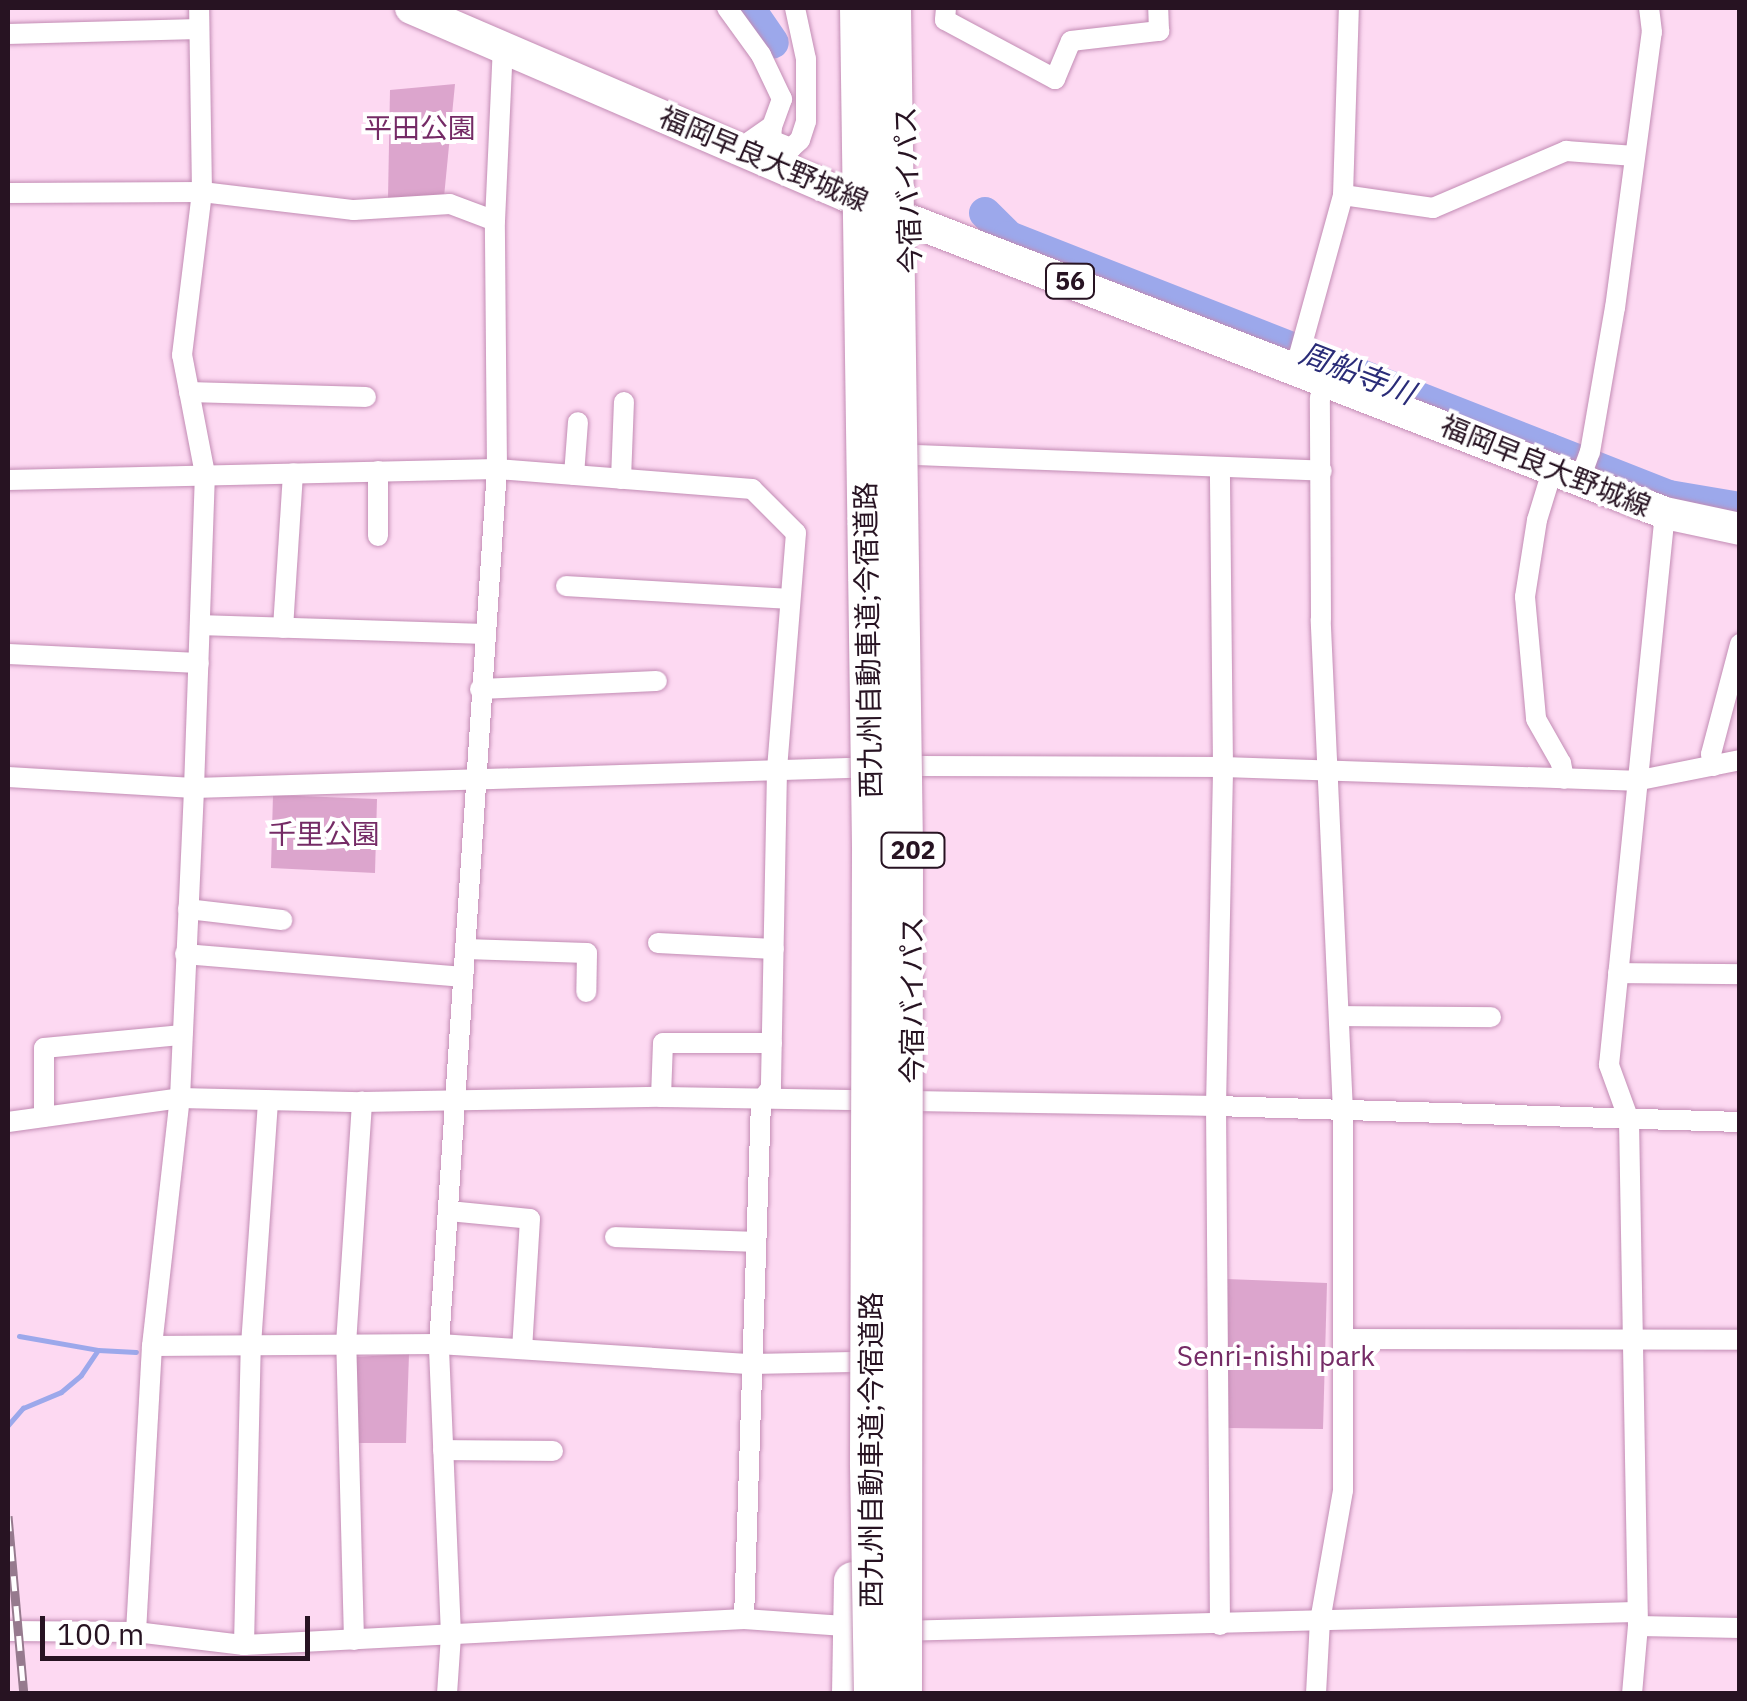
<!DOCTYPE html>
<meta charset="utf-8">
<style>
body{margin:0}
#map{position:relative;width:1747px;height:1701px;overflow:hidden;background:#fdd9f2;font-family:"IBM Plex Sans","Noto Sans JP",sans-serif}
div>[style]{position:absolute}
.green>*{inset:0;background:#dca5cd}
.stream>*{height:5px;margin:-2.5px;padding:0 2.5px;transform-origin:2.5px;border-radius:2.5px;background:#9ca8eb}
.river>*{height:32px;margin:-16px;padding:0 16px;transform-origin:16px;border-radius:16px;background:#9ca8eb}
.roads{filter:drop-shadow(0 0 2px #c28cb4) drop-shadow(0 0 2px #c28cb4)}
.street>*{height:20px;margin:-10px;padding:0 10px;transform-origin:10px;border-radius:10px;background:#fff}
.primary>*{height:32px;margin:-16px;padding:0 16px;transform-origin:16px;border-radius:16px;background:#fff}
.highway>*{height:38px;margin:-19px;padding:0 19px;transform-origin:19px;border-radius:19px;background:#fff}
.rail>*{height:9px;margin-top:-4.5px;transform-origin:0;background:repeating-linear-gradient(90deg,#fff 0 15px,#967a8e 0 30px);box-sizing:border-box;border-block:2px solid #967a8e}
.bridges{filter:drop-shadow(0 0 2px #c28cb4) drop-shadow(0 0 2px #c28cb4)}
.highway-bridge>*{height:38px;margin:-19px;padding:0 19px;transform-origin:19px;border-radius:19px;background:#fff}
span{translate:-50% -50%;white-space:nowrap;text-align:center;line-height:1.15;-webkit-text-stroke:8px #fff;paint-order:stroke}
.shield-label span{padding:2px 8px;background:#fff;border:2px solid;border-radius:8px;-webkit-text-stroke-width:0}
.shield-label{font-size:25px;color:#271322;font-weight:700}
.park-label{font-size:28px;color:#752b66}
.street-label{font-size:28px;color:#271322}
.water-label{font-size:30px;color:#2a2c78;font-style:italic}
.frame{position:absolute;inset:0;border:10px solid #271322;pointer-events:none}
.scale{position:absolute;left:40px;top:1616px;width:270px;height:45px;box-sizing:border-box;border:5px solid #271322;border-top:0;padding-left:12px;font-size:30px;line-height:35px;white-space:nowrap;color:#271322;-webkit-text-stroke:8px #fff;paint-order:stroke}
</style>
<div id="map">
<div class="green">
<i style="clip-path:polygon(455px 84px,444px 197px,388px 198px,390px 90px)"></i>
<i style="clip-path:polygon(273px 795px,377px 799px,375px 873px,271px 868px)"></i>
<i style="clip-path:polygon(1226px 1279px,1327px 1283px,1323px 1429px,1227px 1428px)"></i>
<i style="clip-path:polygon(409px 1354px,406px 1443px,358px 1443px,355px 1357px)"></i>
</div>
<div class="stream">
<i style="left:19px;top:1336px;width:80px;rotate:10deg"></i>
<i style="left:8px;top:1425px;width:23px;rotate:-49deg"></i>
<i style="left:23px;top:1408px;width:41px;rotate:-22.8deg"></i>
<i style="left:61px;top:1392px;width:26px;rotate:-40deg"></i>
<i style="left:81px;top:1375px;width:30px;rotate:-56deg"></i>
<i style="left:98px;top:1350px;width:38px;rotate:3deg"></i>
</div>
<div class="river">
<i style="left:749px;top:8px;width:42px;rotate:55.6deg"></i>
<i style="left:985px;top:213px;width:34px;rotate:45deg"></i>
<i style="left:1009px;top:237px;width:580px;rotate:21.43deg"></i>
<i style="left:1549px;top:449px;width:129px;rotate:21.4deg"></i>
<i style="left:1669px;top:496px;width:72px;rotate:9.6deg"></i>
</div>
<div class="roads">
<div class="street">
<i style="left:727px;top:8px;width:58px;rotate:54.1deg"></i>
<i style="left:761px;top:55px;width:49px;rotate:64.5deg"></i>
<i style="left:782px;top:99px;width:29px;rotate:110deg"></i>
<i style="left:772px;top:126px;width:44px;rotate:145.2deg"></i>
<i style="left:946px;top:8px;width:12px;rotate:95deg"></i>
<i style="left:945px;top:20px;width:125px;rotate:28.2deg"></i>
<i style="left:1055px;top:79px;width:41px;rotate:-67.2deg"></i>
<i style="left:1071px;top:41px;width:89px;rotate:-6.5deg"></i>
<i style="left:1159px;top:31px;width:23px;rotate:-92deg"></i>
<i style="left:8px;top:34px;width:191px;rotate:-1.5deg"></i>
<i style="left:772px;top:126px;width:14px;rotate:94deg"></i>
<i style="left:771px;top:140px;width:22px;rotate:22deg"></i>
<i style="left:791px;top:148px;width:12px;rotate:-42deg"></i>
<i style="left:800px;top:140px;width:20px;rotate:-72deg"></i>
<i style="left:806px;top:121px;width:62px;rotate:-90deg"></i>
<i style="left:806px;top:59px;width:52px;rotate:-102.2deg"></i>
<i style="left:8px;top:193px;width:194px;rotate:-0.3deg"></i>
<i style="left:202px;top:192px;width:153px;rotate:6.8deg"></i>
<i style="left:354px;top:210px;width:96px;rotate:-3.6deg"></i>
<i style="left:450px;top:204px;width:48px;rotate:20.7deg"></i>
<i style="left:1343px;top:195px;width:91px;rotate:8.2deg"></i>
<i style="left:1433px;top:208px;width:145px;rotate:-23.2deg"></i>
<i style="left:1566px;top:151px;width:69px;rotate:4.1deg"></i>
<i style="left:1296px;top:366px;width:177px;rotate:-74.6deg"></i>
<i style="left:1343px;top:195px;width:187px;rotate:-88.2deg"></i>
<i style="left:189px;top:392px;width:177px;rotate:1.6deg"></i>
<i style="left:913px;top:455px;width:409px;rotate:2.2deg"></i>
<i style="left:1553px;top:468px;width:54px;rotate:107.1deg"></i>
<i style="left:1537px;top:520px;width:78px;rotate:98.9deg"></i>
<i style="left:1525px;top:597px;width:122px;rotate:84.8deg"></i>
<i style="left:1536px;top:719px;width:51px;rotate:60.4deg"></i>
<i style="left:1561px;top:763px;width:16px;rotate:79deg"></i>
<i style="left:574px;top:475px;width:53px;rotate:-85.7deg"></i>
<i style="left:621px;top:479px;width:77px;rotate:-87.8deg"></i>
<i style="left:1580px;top:479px;width:29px;rotate:-70deg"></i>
<i style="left:1590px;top:452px;width:146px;rotate:-80.2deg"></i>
<i style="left:1615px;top:308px;width:278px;rotate:-82.4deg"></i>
<i style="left:1652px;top:32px;width:24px;rotate:-97deg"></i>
<i style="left:8px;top:480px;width:489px;rotate:-1.3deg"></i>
<i style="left:497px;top:469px;width:256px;rotate:4.5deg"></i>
<i style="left:752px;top:489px;width:62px;rotate:45deg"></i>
<i style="left:796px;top:533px;width:238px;rotate:94.6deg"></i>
<i style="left:777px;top:770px;width:318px;rotate:91.1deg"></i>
<i style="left:771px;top:1088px;width:16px;rotate:128deg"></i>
<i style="left:761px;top:1101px;width:518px;rotate:91.88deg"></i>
<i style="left:378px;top:536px;width:65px;rotate:-90deg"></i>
<i style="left:566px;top:586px;width:224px;rotate:3.3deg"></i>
<i style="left:200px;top:625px;width:284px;rotate:1.8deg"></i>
<i style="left:283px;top:628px;width:155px;rotate:-86.3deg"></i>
<i style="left:8px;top:654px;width:191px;rotate:2.7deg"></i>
<i style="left:480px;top:689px;width:177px;rotate:-2.6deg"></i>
<i style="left:1713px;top:766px;width:12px;rotate:-99deg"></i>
<i style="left:1711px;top:754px;width:114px;rotate:-75.2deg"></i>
<i style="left:8px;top:777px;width:186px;rotate:3.4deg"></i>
<i style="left:194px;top:788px;width:719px;rotate:-1.75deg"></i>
<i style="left:913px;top:766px;width:310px;rotate:0.2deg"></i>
<i style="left:1223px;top:767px;width:412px;rotate:1.9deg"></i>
<i style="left:1635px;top:781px;width:107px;rotate:-11.3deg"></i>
<i style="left:188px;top:909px;width:95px;rotate:6.7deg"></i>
<i style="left:658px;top:943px;width:116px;rotate:3deg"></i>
<i style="left:465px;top:949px;width:122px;rotate:1.9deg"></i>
<i style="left:587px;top:953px;width:39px;rotate:91deg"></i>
<i style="left:185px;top:954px;width:279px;rotate:4.7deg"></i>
<i style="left:1618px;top:973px;width:122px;rotate:0.5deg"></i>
<i style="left:1339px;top:1016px;width:152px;rotate:0.4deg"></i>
<i style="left:661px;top:1097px;width:54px;rotate:-87.9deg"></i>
<i style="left:663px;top:1043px;width:109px"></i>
<i style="left:44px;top:1117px;width:69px;rotate:-90deg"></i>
<i style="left:44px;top:1048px;width:139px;rotate:-5.4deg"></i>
<i style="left:8px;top:1122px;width:174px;rotate:-7.9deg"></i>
<i style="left:180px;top:1098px;width:182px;rotate:1.3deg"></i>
<i style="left:362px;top:1102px;width:299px;rotate:-1deg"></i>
<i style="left:661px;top:1097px;width:555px;rotate:0.93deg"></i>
<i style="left:1216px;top:1106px;width:524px;rotate:1.75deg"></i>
<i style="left:449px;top:1211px;width:81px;rotate:5.6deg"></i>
<i style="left:530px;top:1219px;width:130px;rotate:93.5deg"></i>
<i style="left:615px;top:1237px;width:141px;rotate:2deg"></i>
<i style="left:1343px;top:1339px;width:397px;rotate:0.1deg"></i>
<i style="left:152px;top:1346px;width:287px;rotate:-0.4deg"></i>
<i style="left:439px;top:1344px;width:313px;rotate:3.7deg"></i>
<i style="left:751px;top:1364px;width:102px;rotate:-1.1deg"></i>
<i style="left:853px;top:1362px;width:22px;rotate:-16deg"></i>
<i style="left:443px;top:1450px;width:110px;rotate:0.5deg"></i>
<i style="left:1220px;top:1625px;width:519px;rotate:-90.44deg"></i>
<i style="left:1216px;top:1106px;width:339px;rotate:-88.8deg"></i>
<i style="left:1223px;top:767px;width:299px;rotate:-90.6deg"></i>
<i style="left:1638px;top:1626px;width:102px;rotate:1.1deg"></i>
<i style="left:8px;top:1631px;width:128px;rotate:0.4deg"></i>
<i style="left:136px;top:1632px;width:109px;rotate:6.9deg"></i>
<i style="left:244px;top:1645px;width:501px;rotate:-2.98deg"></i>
<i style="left:744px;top:1619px;width:115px;rotate:4deg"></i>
<i style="left:898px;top:1631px;width:738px;rotate:-1.47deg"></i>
<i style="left:136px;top:1632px;width:286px;rotate:-86.8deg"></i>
<i style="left:152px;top:1346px;width:250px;rotate:-83.6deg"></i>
<i style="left:180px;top:1098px;width:310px;rotate:-87.4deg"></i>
<i style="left:194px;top:788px;width:314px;rotate:-88deg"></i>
<i style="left:205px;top:474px;width:121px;rotate:-100.9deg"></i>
<i style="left:182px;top:355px;width:164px;rotate:-83deg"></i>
<i style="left:202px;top:192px;width:184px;rotate:-90.9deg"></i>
<i style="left:354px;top:1640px;width:296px;rotate:-91.5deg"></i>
<i style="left:346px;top:1344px;width:243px;rotate:-86.2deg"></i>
<i style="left:244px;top:1645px;width:300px;rotate:-88.7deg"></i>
<i style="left:251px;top:1345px;width:245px;rotate:-86deg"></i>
<i style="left:447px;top:1694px;width:59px;rotate:-86.1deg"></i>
<i style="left:451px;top:1635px;width:291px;rotate:-92.4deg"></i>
<i style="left:439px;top:1344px;width:877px;rotate:-86.21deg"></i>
<i style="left:497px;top:469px;width:248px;rotate:-90.5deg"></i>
<i style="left:495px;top:221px;width:177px;rotate:-87.4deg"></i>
<i style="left:1316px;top:1694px;width:73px;rotate:-86.9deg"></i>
<i style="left:1320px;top:1621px;width:133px;rotate:-80deg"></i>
<i style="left:1343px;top:1490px;width:378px;rotate:-90deg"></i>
<i style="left:1343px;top:1112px;width:493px;rotate:-92.6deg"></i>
<i style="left:1321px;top:619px;width:221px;rotate:-90.3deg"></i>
<i style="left:1320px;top:398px;width:20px;rotate:-70deg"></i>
<i style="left:1632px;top:1694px;width:68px;rotate:-85deg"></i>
<i style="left:1638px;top:1626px;width:506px;rotate:-91.02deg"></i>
<i style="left:1629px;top:1120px;width:59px;rotate:-110deg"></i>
<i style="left:1609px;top:1065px;width:555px;rotate:-84.21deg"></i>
</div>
<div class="primary">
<i style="left:411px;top:8px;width:475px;rotate:23.3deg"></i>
<i style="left:847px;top:196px;width:877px;rotate:21.18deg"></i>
<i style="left:1665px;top:513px;width:77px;rotate:12deg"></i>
</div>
<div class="highway">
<i style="left:851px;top:1694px;width:113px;rotate:-89deg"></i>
</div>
</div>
<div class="rail">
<i style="left:8px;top:1516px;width:179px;rotate:84.9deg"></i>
</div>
<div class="bridges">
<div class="highway-bridge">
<i style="left:859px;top:8px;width:843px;rotate:89.18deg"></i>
<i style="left:871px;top:851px;width:614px;rotate:90.19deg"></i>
<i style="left:869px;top:1465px;width:229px;rotate:89deg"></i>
<i style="left:892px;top:8px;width:843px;rotate:89.18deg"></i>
<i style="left:904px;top:851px;width:843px;rotate:90.07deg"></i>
</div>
</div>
<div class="shield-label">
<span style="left:1070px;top:281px">56</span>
<span style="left:913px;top:850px">202</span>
</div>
<div class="park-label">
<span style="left:420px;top:128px">平田公園</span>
<span style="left:324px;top:834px">千里公園</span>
<span style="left:1276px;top:1356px">Senri-nishi park</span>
</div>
<div class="street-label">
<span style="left:764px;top:159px;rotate:23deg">福岡早良大野城線</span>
<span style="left:908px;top:190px;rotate:-92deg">今宿バイパス</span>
<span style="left:1546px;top:466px;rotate:22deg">福岡早良大野城線</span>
<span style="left:868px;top:640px;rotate:-91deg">西九州自動車道;今宿道路</span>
<span style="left:912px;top:1000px;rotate:-90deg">今宿バイパス</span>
<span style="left:871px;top:1450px;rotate:-90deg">西九州自動車道;今宿道路</span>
</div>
<div class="water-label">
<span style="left:1357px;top:373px;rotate:21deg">周船寺川</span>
</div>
<div class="frame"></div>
<div class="scale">100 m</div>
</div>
